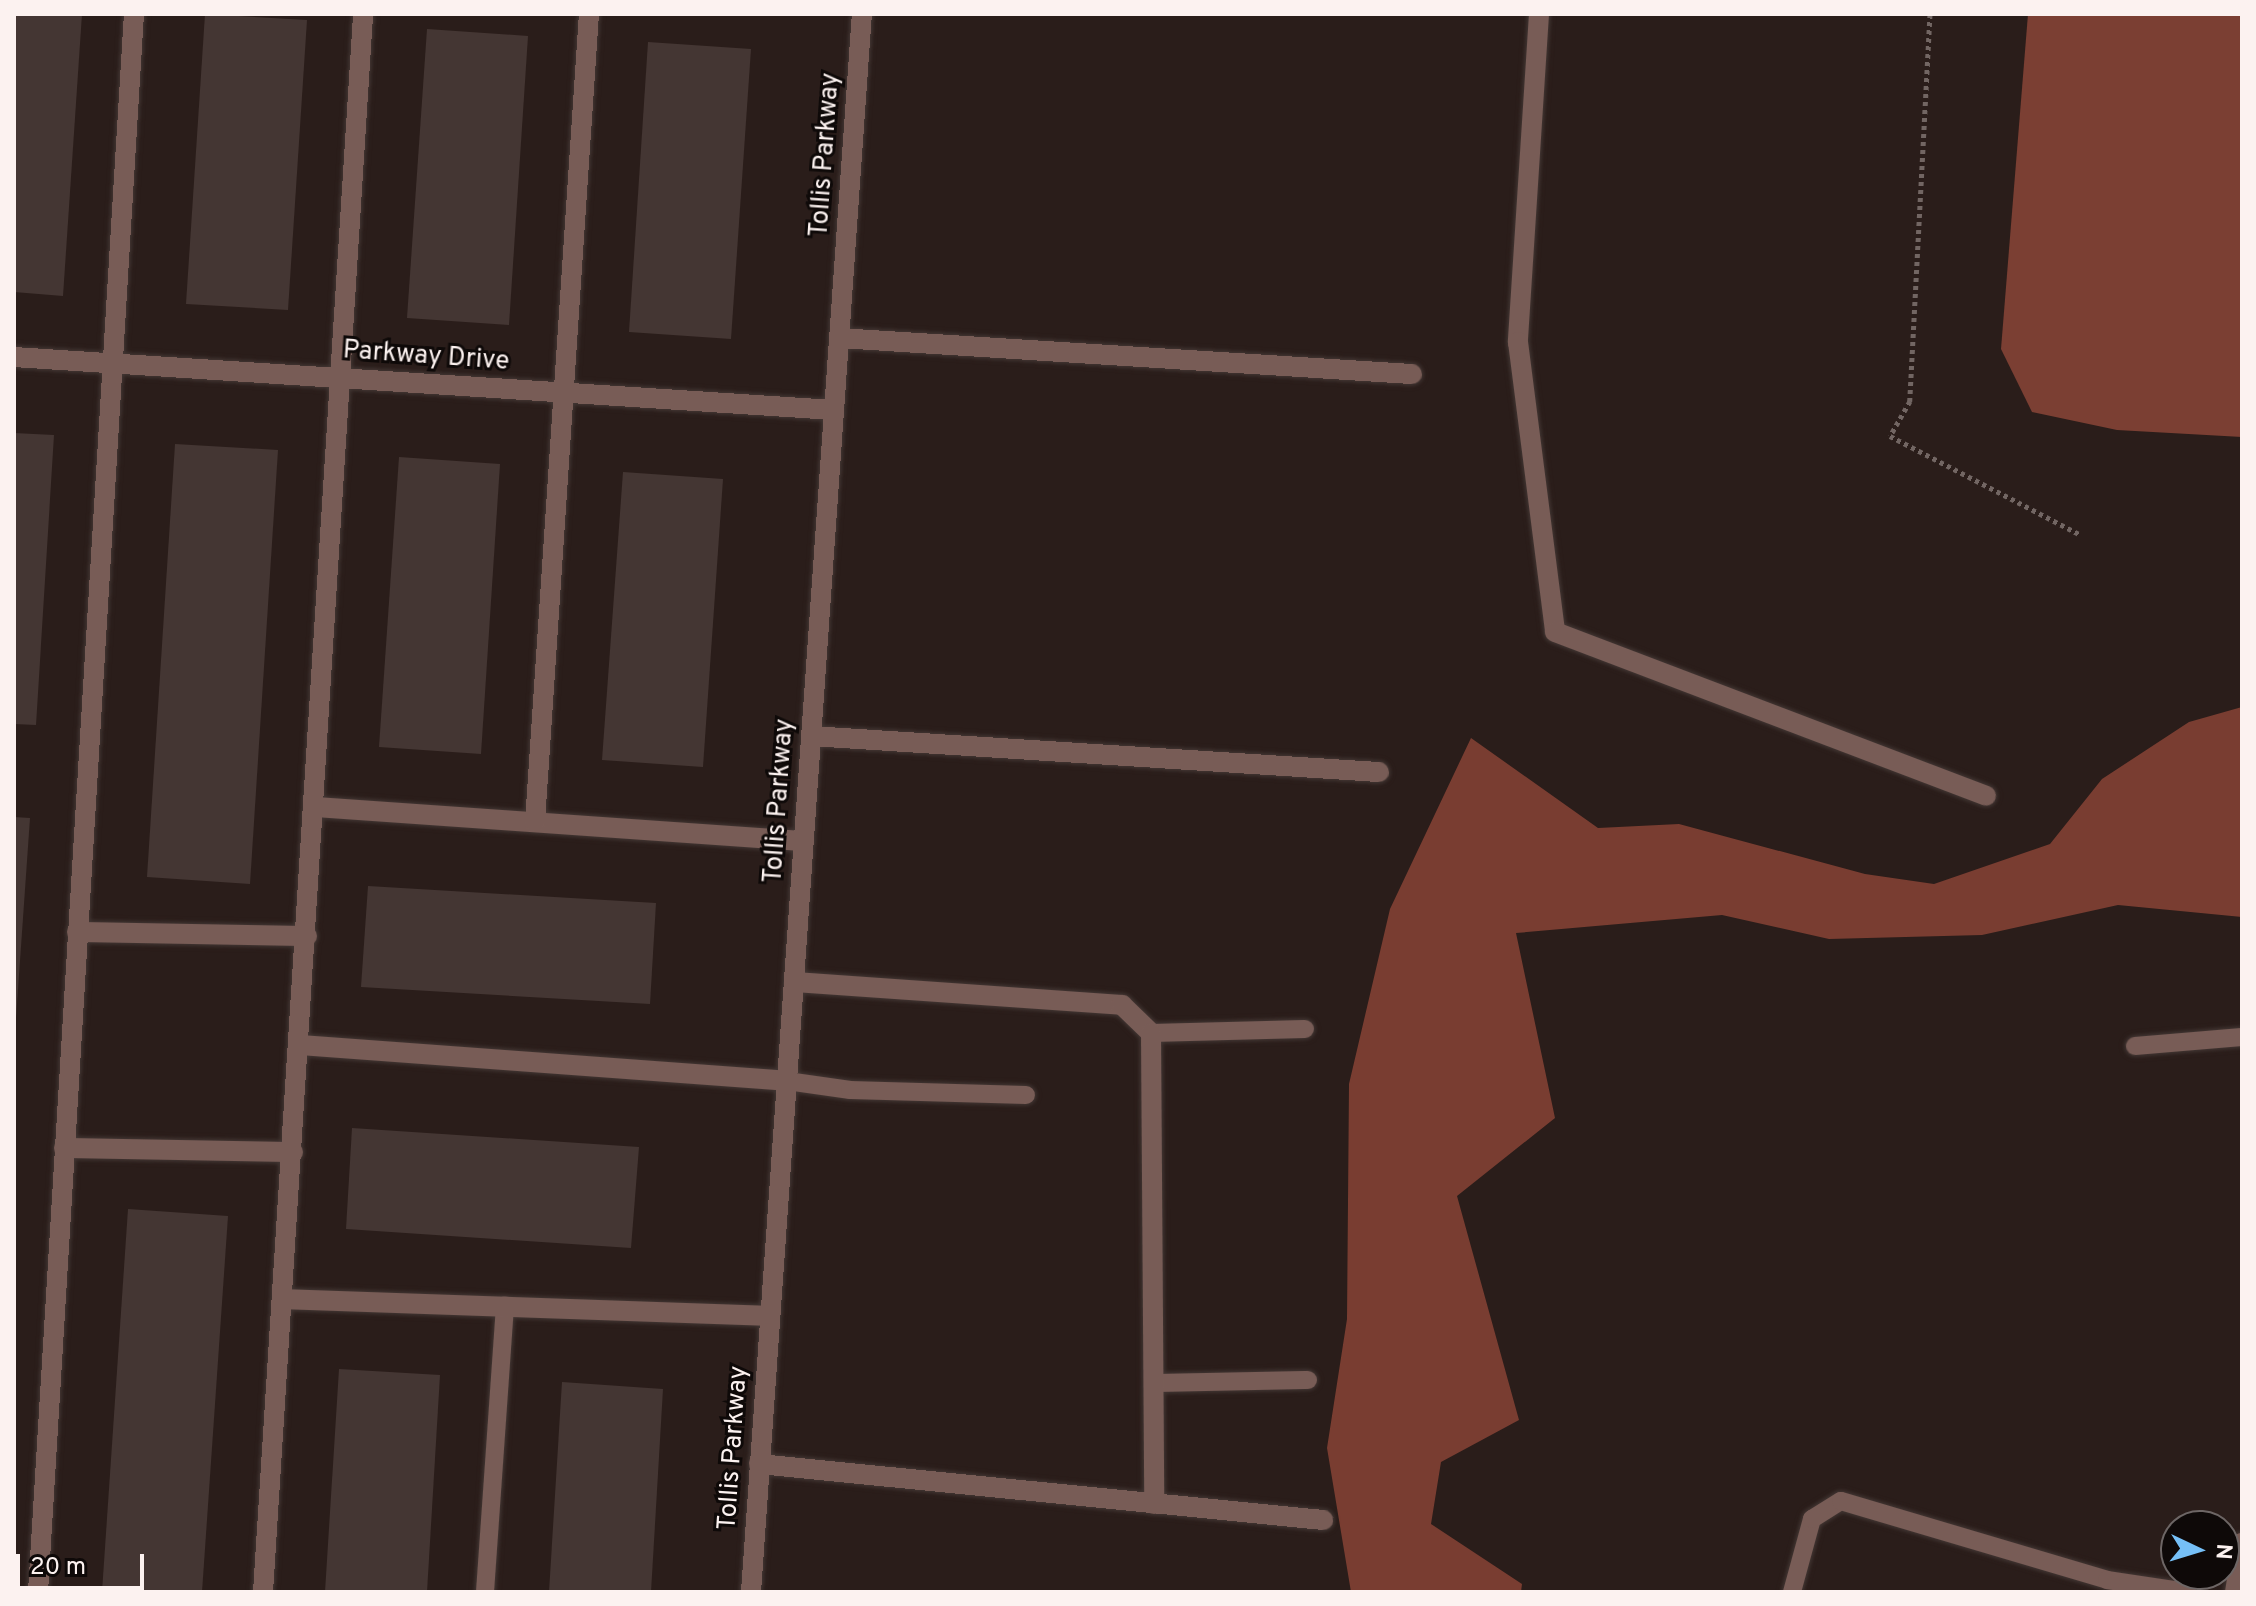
<!DOCTYPE html>
<style>
body{margin:0}
#map{position:relative;width:2256px;height:1606px;overflow:hidden;background:#2a1d1a;font-family:Overpass,sans-serif}
div>[style]{position:absolute}
.forest>*{inset:0;background:#793d31}
.water>*{inset:0;background:#7b3f33}
.building>*{inset:0;background:#443633}
.path>*{height:5px;margin-top:-2.5px;transform-origin:0;background:repeating-linear-gradient(90deg,#726663 0 4px,transparent 0 8px)}
.roads{filter:drop-shadow(0 0 2px #433734) drop-shadow(0 0 2px #433734)}
.lane>*{height:18px;margin:-9px;padding:0 9px;transform-origin:9px;border-radius:9px;background:#785c56}
.street>*{height:20px;margin:-10px;padding:0 10px;transform-origin:10px;border-radius:10px;background:#785c56}
span{translate:-50% -50%;white-space:nowrap;text-align:center;line-height:1.15;-webkit-text-stroke:6px #0e0908;paint-order:stroke}
.street-label{font-size:26px;color:#fcf2f0}
.frame{position:absolute;inset:0;border:16px solid #fcf2f0;pointer-events:none}
.north{position:absolute;left:2160px;top:1510px;width:80px;height:80px;box-sizing:border-box;background:#0e0908;border:2px solid #6d6665;border-radius:50%;rotate:94deg;font-size:22px;font-weight:700;line-height:32px;text-align:center;color:#fcf2f0}
.north::after{content:'';display:block;margin:auto;width:28px;height:36px;background:#76c0f7;clip-path:polygon(50% 0,100% 100%,50% 72%,0 100%)}
.scale{position:absolute;left:16px;top:1554px;width:128px;height:36px;box-sizing:border-box;border:4px solid #fcf2f0;border-top:0;padding-left:10px;font-size:24px;line-height:28px;white-space:nowrap;color:#fcf2f0;-webkit-text-stroke:6px #0e0908;paint-order:stroke}
</style>
<div id="map">
<div class="forest">
<i style="clip-path:polygon(2242px 707px,2242px 917px,2118px 905px,1982px 935px,1829px 939px,1722px 915px,1516px 933px,1555px 1118px,1457px 1196px,1519px 1420px,1441px 1462px,1431px 1524px,1522px 1584px,1521px 1592px,1351px 1592px,1327px 1448px,1347px 1319px,1349px 1084px,1390px 909px,1471px 738px,1598px 828px,1679px 824px,1865px 874px,1934px 884px,2050px 844px,2102px 779px,2189px 722px)"></i>
</div>
<div class="water">
<i style="clip-path:polygon(2028px 14px,2242px 14px,2242px 437px,2117px 430px,2032px 412px,2001px 349px)"></i>
</div>
<div class="building">
<i style="clip-path:polygon(14px 14px,82px 14px,63px 296px,14px 292px)"></i>
<i style="clip-path:polygon(205px 14px,307px 20px,288px 310px,186px 304px)"></i>
<i style="clip-path:polygon(427px 29px,528px 36px,509px 325px,407px 318px)"></i>
<i style="clip-path:polygon(648px 42px,751px 49px,731px 339px,629px 332px)"></i>
<i style="clip-path:polygon(14px 433px,54px 435px,36px 725px,14px 724px)"></i>
<i style="clip-path:polygon(175px 444px,278px 450px,250px 884px,147px 877px)"></i>
<i style="clip-path:polygon(399px 457px,500px 464px,481px 754px,379px 747px)"></i>
<i style="clip-path:polygon(623px 472px,723px 479px,703px 767px,602px 760px)"></i>
<i style="clip-path:polygon(14px 817px,30px 818px,16px 1018px,14px 1018px)"></i>
<i style="clip-path:polygon(368px 886px,656px 903px,650px 1004px,361px 987px)"></i>
<i style="clip-path:polygon(352px 1128px,639px 1147px,631px 1248px,346px 1229px)"></i>
<i style="clip-path:polygon(128px 1209px,228px 1216px,202px 1592px,102px 1592px)"></i>
<i style="clip-path:polygon(339px 1369px,440px 1375px,427px 1592px,325px 1592px)"></i>
<i style="clip-path:polygon(562px 1382px,663px 1389px,651px 1592px,549px 1592px)"></i>
</div>
<div class="path">
<i style="left:1930px;top:14px;width:388px;rotate:93deg"></i>
<i style="left:1910px;top:401px;width:40px;rotate:119.7deg"></i>
<i style="left:1890px;top:436px;width:215px;rotate:27.4deg"></i>
</div>
<div class="roads">
<div class="lane">
<i style="left:1151px;top:1033px;width:154px;rotate:-1.5deg"></i>
<i style="left:2135px;top:1046px;width:107px;rotate:-4.8deg"></i>
<i style="left:787px;top:1081px;width:64px;rotate:8.1deg"></i>
<i style="left:850px;top:1090px;width:176px;rotate:1.6deg"></i>
<i style="left:1153px;top:1383px;width:155px;rotate:-1.1deg"></i>
<i style="left:485px;top:1592px;width:287px;rotate:-86deg"></i>
<i style="left:1792px;top:1592px;width:76px;rotate:-74.7deg"></i>
<i style="left:1812px;top:1519px;width:34px;rotate:-32deg"></i>
<i style="left:1841px;top:1501px;width:277px;rotate:16.5deg"></i>
<i style="left:2107px;top:1580px;width:81px;rotate:8.5deg"></i>
<i style="left:2234px;top:1592px;width:51px;rotate:-80.9deg"></i>
</div>
<div class="street">
<i style="left:1539px;top:14px;width:329px;rotate:93.7deg"></i>
<i style="left:1518px;top:342px;width:292px;rotate:82.7deg"></i>
<i style="left:1555px;top:632px;width:461px;rotate:20.8deg"></i>
<i style="left:839px;top:338px;width:574px;rotate:3.6deg"></i>
<i style="left:14px;top:357px;width:822px;rotate:3.7deg"></i>
<i style="left:811px;top:736px;width:569px;rotate:3.63deg"></i>
<i style="left:315px;top:807px;width:489px;rotate:4deg"></i>
<i style="left:535px;top:822px;width:810px;rotate:-86.18deg"></i>
<i style="left:77px;top:932px;width:230px;rotate:1deg"></i>
<i style="left:794px;top:982px;width:329px;rotate:4deg"></i>
<i style="left:1122px;top:1005px;width:40px;rotate:44deg"></i>
<i style="left:1151px;top:1033px;width:471px;rotate:89.6deg"></i>
<i style="left:300px;top:1045px;width:488px;rotate:4.2deg"></i>
<i style="left:64px;top:1148px;width:229px;rotate:1deg"></i>
<i style="left:283px;top:1299px;width:487px;rotate:2deg"></i>
<i style="left:759px;top:1464px;width:567px;rotate:5.67deg"></i>
<i style="left:38px;top:1592px;width:1581px;rotate:-86.52deg"></i>
<i style="left:263px;top:1592px;width:1581px;rotate:-86.37deg"></i>
<i style="left:751px;top:1592px;width:1582px;rotate:-85.98deg"></i>
</div>
</div>
<div class="street-label">
<span style="left:826px;top:155px;rotate:-86deg">Tollis Parkway</span>
<span style="left:426px;top:357px;rotate:4deg">Parkway Drive</span>
<span style="left:780px;top:801px;rotate:-86deg">Tollis Parkway</span>
<span style="left:734px;top:1448px;rotate:-86deg">Tollis Parkway</span>
</div>
<div class="frame"></div>
<div class="north">N</div>
<div class="scale">20 m</div>
</div>
